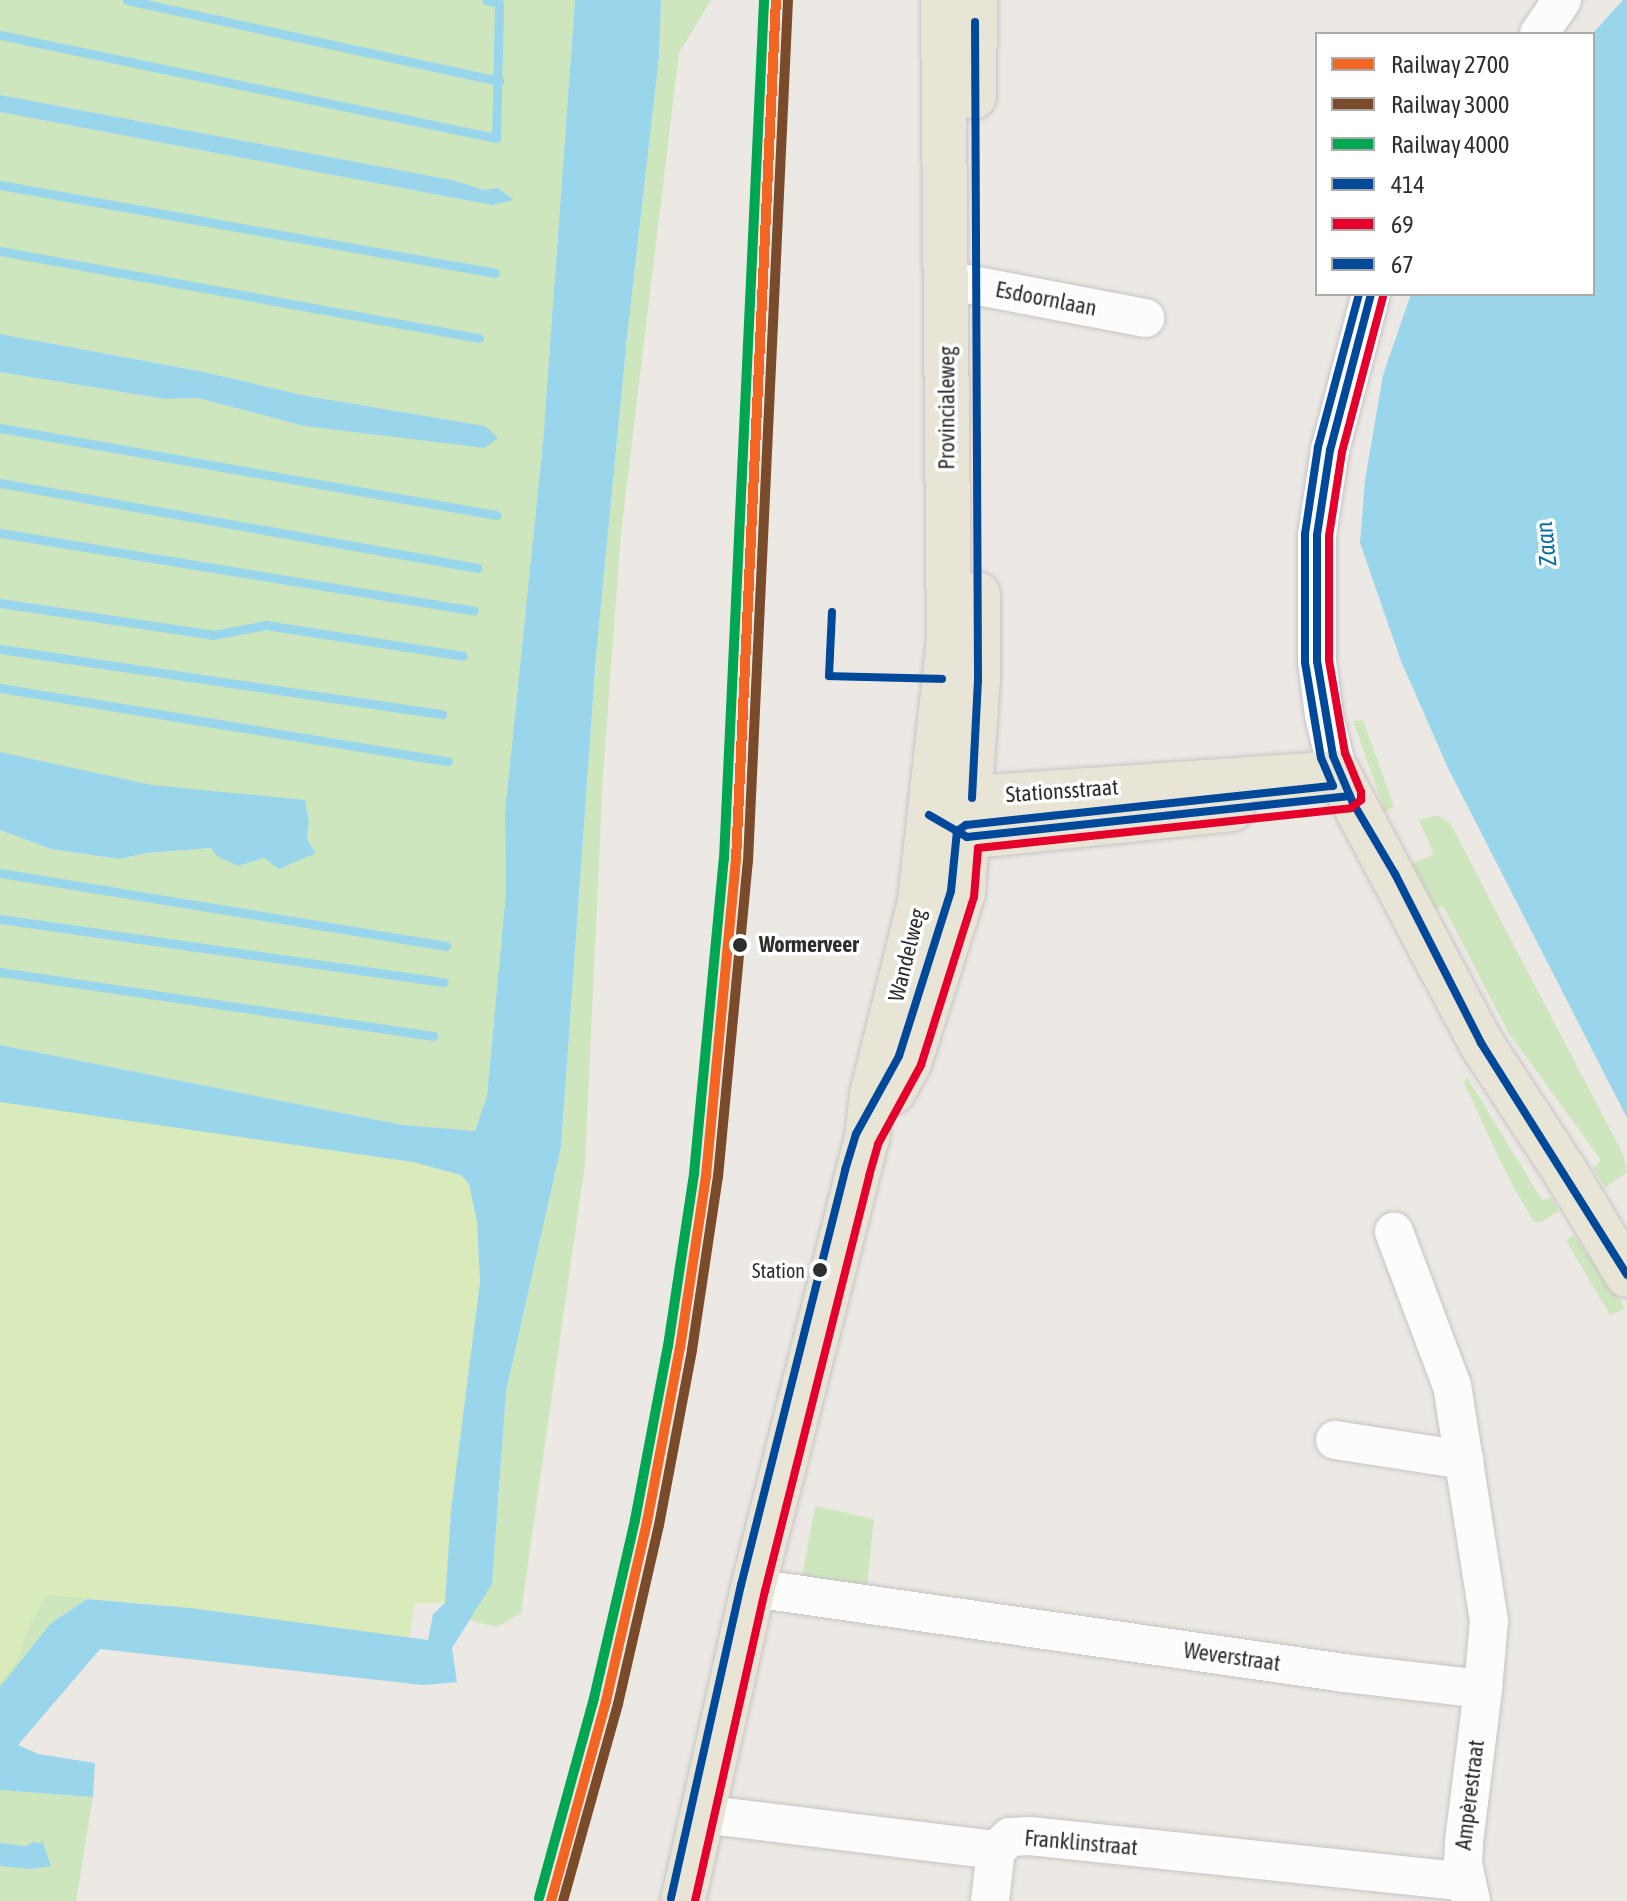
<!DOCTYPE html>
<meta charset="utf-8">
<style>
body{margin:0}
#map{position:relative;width:1627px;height:1901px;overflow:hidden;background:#ece8e4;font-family:"Asap Condensed",sans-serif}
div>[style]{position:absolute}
.green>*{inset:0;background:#cee6be}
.pitch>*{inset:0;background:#d9eabb}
.water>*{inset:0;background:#99d6ec}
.stream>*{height:9px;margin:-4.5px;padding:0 4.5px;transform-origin:4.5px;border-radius:4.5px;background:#99d6ec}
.roads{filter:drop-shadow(0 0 2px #c5c4c5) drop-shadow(0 0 2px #c5c4c5)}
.minor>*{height:38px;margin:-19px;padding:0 19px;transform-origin:19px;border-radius:19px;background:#fcfcfb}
.major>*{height:44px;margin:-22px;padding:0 22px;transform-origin:22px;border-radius:22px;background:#e8e4d6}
.bus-1>*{height:8px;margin:-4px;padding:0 4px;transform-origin:4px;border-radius:4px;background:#004899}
.bus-2>*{height:8px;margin:-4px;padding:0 4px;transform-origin:4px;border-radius:4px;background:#e4002b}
.bus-3>*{height:8px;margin:-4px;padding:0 4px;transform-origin:4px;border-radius:4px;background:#004899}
.rail-1>*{height:10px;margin:-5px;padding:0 5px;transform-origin:5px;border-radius:5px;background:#f26522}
.rail-2>*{height:10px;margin:-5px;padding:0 5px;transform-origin:5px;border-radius:5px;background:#7a4b2a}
.rail-3>*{height:10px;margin:-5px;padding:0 5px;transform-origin:5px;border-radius:5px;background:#00a651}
.dots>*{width:22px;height:22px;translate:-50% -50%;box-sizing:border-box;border:4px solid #fff;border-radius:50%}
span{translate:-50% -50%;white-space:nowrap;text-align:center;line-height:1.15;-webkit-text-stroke:7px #fff;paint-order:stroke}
.bus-label{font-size:20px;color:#2e2e2e}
.right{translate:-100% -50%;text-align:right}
.street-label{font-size:22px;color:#2e2e2e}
.stop-label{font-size:22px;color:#2e2e2e;font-weight:700}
.left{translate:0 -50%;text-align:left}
.water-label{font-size:24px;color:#0d6fa3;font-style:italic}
.legend{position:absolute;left:1315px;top:32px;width:280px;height:264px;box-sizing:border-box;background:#fff;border:2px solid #ababab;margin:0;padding:10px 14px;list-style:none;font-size:24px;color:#2e2e2e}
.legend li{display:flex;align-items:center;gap:16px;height:40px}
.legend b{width:40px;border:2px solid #ababab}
</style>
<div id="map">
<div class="green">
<i style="clip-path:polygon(0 0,575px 0,543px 442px,505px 811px,506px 892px,487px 1097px,475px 1131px,403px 1125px,0 1045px,0 830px,51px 849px,118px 859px,146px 853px,211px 848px,264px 858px,299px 859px,316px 852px,307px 840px,309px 822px,0 752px,0 372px,165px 399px,198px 398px,304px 426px,400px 436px,485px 426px,307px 396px,204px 372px,0 334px,0 112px,492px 205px,513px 200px,498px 188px,485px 190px,452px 180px,0 95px)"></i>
<i style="clip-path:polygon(661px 0,711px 0,679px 53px,621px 533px,603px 775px,585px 1164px,521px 1613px,497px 1627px,468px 1620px,492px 1584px,506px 1391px,561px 1147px,596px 656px,627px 337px,659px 57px)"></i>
<i style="clip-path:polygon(1363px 720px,1394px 806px,1385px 812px,1353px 721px)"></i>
<i style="clip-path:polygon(1437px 815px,1450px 823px,1623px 1154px,1627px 1172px,1605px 1188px,1593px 1168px,1601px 1160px,1508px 1032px,1443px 906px,1434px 909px,1410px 865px,1434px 854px,1419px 820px)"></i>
<i style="clip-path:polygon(1467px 1077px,1542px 1200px,1551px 1197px,1559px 1211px,1542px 1222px,1534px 1222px,1509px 1179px,1464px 1083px)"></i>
<i style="clip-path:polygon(1573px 1235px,1618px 1297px,1625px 1309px,1610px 1315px,1566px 1241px)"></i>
<i style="clip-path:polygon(815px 1506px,874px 1519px,867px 1586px,802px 1577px)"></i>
<i style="clip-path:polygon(46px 1595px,91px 1596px,51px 1623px,0 1694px,0 1612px)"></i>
<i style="clip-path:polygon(0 1790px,93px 1797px,76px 1901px,0 1901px)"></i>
</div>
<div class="pitch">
<i style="clip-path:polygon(9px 1100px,413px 1162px,461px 1175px,469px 1184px,477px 1222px,480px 1282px,451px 1510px,445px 1603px,415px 1603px,409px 1638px,190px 1608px,47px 1595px,30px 1624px,17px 1662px,0 1683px,0 1102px)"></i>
</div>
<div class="water">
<i style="clip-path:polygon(575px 0,661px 0,659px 57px,627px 337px,596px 656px,561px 1147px,506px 1391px,492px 1584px,452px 1648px,457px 1682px,423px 1685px,100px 1649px,18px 1745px,38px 1754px,95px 1763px,93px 1797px,0 1790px,0 1687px,51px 1623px,87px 1599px,190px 1608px,428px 1640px,433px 1614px,445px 1603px,451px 1510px,480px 1282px,477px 1222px,469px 1184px,461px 1175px,413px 1162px,0 1102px,0 1045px,403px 1125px,475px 1131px,487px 1096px,506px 892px,505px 812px,543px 442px)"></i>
<i style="clip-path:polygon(1623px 0,1627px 0,1627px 1118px,1448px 768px,1401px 661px,1360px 543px,1365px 480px,1383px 375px,1411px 294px,1593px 294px,1592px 34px)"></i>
<i style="clip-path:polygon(0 95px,452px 180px,484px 190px,498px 188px,514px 200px,492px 205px,0 112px)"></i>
<i style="clip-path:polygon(0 334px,204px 372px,307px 396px,485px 426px,498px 438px,485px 448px,304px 426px,198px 398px,165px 399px,0 372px)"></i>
<i style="clip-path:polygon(0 752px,152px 785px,305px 800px,309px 822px,307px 840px,316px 853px,279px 869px,264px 858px,238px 866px,217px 856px,211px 848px,146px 853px,119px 859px,51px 849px,0 830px)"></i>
<i style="clip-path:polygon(42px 1840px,51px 1866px,30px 1869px,0 1866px,0 1843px,25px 1846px,34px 1842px,40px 1844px)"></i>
</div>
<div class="stream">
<i style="left:127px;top:0;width:381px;rotate:12.3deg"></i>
<i style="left:0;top:35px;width:507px;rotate:11.73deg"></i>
<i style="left:496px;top:138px;width:135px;rotate:-88.7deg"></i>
<i style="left:499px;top:3px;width:13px;rotate:-167deg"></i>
<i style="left:0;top:185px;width:503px;rotate:10.08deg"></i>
<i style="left:0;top:251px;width:487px;rotate:10.3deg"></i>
<i style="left:0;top:428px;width:504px;rotate:9.95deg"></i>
<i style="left:0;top:483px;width:485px;rotate:10.1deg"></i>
<i style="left:0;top:533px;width:480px;rotate:9.3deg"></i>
<i style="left:0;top:603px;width:215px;rotate:8.5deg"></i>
<i style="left:213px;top:635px;width:54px;rotate:-10.7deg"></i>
<i style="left:266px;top:625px;width:199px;rotate:8.9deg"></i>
<i style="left:0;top:649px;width:447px;rotate:8.4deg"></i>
<i style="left:0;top:688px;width:454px;rotate:9.3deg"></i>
<i style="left:0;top:873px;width:452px;rotate:9.3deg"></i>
<i style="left:0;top:919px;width:448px;rotate:8.1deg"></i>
<i style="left:0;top:972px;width:438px;rotate:8.4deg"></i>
</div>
<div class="roads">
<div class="minor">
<i style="left:1539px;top:34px;width:41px;rotate:-55.9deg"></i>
<i style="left:946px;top:280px;width:203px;rotate:10.8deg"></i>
<i style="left:1338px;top:773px;width:60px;rotate:-103.6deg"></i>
<i style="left:1324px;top:715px;width:54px;rotate:-97.4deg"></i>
<i style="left:1317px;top:661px;width:126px;rotate:-90deg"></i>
<i style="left:1317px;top:535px;width:86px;rotate:-81.3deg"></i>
<i style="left:1330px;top:450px;width:161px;rotate:-75.3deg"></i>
<i style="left:1335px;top:1440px;width:131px;rotate:8.8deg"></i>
<i style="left:753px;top:1588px;width:597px;rotate:8.18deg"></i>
<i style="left:1344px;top:1673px;width:140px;rotate:6.6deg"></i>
<i style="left:1483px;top:1689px;width:68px;rotate:-85deg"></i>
<i style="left:1489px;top:1621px;width:238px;rotate:-98.9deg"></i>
<i style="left:1452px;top:1386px;width:165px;rotate:-110.6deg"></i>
<i style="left:702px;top:1814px;width:296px;rotate:7deg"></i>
<i style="left:996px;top:1850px;width:19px;rotate:-43deg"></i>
<i style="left:1010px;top:1837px;width:20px;rotate:-3deg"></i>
<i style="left:1030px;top:1836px;width:437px;rotate:6deg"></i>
<i style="left:990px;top:1901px;width:51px;rotate:-83.3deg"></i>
<i style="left:1471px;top:1901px;width:39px;rotate:-102deg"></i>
<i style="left:1463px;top:1863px;width:21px;rotate:-87deg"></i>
<i style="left:1464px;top:1842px;width:154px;rotate:-82.9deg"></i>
</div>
<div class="major">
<i style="left:974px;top:97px;width:97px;rotate:-89.4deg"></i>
<i style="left:944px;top:809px;width:30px;rotate:-21deg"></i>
<i style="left:972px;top:798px;width:367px;rotate:-3.9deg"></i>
<i style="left:1338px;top:773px;width:306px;rotate:62.1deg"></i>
<i style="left:1481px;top:1043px;width:155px;rotate:56.8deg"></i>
<i style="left:1566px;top:1173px;width:119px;rotate:59.1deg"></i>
<i style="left:942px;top:822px;width:29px;rotate:31deg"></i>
<i style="left:967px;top:837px;width:266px;rotate:-6deg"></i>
<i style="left:893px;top:1092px;width:35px;rotate:-61deg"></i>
<i style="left:910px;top:1061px;width:176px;rotate:-72.5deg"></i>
<i style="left:963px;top:893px;width:214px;rotate:-86deg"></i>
<i style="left:978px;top:680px;width:86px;rotate:-90deg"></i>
<i style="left:683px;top:1901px;width:321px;rotate:-77.4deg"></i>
<i style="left:753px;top:1588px;width:463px;rotate:-75.8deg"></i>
<i style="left:867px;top:1139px;width:45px;rotate:-83.7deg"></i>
<i style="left:872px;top:1094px;width:199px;rotate:-76deg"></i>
<i style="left:920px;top:901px;width:263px;rotate:-83.7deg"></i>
<i style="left:949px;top:640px;width:640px;rotate:-90.54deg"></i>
</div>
</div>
<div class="bus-1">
<i style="left:1371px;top:294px;width:161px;rotate:104.7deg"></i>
<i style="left:1330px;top:450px;width:86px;rotate:98.7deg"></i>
<i style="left:1317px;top:535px;width:126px;rotate:90deg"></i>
<i style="left:1317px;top:661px;width:96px;rotate:80.4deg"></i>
<i style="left:1333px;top:756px;width:51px;rotate:66.9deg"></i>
<i style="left:1353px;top:803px;width:82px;rotate:59.4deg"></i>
<i style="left:1395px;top:874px;width:190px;rotate:63deg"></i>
<i style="left:1481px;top:1043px;width:274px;rotate:57.8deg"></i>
<i style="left:832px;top:612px;width:64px;rotate:92.7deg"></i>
<i style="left:829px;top:676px;width:113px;rotate:1.5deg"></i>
<i style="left:972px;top:798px;width:118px;rotate:-87.1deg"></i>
<i style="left:978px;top:680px;width:658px;rotate:-90.26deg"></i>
<i style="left:929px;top:815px;width:44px;rotate:30.1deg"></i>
<i style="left:967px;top:837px;width:385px;rotate:-6.1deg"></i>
</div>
<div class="bus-2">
<i style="left:695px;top:1901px;width:318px;rotate:-77.3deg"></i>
<i style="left:765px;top:1591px;width:428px;rotate:-75.9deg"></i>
<i style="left:869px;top:1176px;width:33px;rotate:-74deg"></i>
<i style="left:878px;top:1144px;width:90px;rotate:-61.4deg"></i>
<i style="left:921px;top:1065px;width:176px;rotate:-72.5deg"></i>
<i style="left:974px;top:897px;width:49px;rotate:-85.3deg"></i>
<i style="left:978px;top:848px;width:375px;rotate:-6.1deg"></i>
<i style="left:1351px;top:808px;width:13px;rotate:-39deg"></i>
<i style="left:1361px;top:800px;width:8px;rotate:-90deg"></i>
<i style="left:1361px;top:792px;width:42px;rotate:-112.3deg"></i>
<i style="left:1345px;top:753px;width:94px;rotate:-99.8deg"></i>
<i style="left:1329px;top:660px;width:124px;rotate:-90deg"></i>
<i style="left:1329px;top:536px;width:85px;rotate:-81.2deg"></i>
<i style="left:1342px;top:452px;width:160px;rotate:-75.2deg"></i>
</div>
<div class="bus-3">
<i style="left:671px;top:1898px;width:321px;rotate:-77.4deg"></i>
<i style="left:741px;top:1585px;width:428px;rotate:-75.9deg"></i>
<i style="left:845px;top:1170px;width:38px;rotate:-73deg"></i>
<i style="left:856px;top:1134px;width:89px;rotate:-61.1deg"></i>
<i style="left:899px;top:1056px;width:173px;rotate:-72.5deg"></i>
<i style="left:951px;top:891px;width:60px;rotate:-84.3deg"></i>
<i style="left:957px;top:831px;width:11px;rotate:-34deg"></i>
<i style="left:966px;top:825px;width:369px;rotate:-6.1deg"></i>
<i style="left:1333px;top:786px;width:30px;rotate:-113deg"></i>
<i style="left:1321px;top:758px;width:97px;rotate:-99.5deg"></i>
<i style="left:1305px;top:662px;width:128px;rotate:-90deg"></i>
<i style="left:1305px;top:534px;width:88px;rotate:-81.5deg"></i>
<i style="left:1318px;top:447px;width:158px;rotate:-75deg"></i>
</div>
<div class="rail-1">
<i style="left:551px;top:1901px;width:207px;rotate:-74.6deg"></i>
<i style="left:606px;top:1701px;width:184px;rotate:-77.1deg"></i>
<i style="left:647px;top:1522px;width:177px;rotate:-79.3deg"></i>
<i style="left:680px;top:1348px;width:174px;rotate:-81.4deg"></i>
<i style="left:706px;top:1176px;width:317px;rotate:-84.6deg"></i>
<i style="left:736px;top:860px;width:861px;rotate:-87.34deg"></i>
</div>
<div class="rail-2">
<i style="left:563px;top:1901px;width:205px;rotate:-74.4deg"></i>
<i style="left:618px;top:1704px;width:184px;rotate:-77.1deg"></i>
<i style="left:659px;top:1525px;width:178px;rotate:-79.3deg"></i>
<i style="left:692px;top:1350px;width:175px;rotate:-81.5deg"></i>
<i style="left:718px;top:1177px;width:317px;rotate:-84.6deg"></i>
<i style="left:748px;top:861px;width:861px;rotate:-87.34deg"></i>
</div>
<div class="rail-3">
<i style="left:539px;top:1898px;width:207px;rotate:-74.6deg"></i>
<i style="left:594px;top:1698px;width:183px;rotate:-77deg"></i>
<i style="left:635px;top:1520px;width:177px;rotate:-79.3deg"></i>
<i style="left:668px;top:1346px;width:174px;rotate:-81.4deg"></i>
<i style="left:694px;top:1174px;width:316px;rotate:-84.6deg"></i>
<i style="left:724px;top:859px;width:860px;rotate:-87.33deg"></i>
</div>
<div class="dots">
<i style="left:740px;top:945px;background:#2e2e2e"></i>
<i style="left:820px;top:1270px;background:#2e2e2e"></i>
</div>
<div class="bus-label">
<span class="right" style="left:805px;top:1270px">Station</span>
</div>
<div class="street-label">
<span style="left:1046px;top:299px;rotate:11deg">Esdoornlaan</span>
<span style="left:947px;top:408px;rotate:-90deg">Provincialeweg</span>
<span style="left:1062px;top:791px;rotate:-4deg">Stationsstraat</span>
<span style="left:907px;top:955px;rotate:-76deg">Wandelweg</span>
<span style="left:1232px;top:1657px;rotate:8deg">Weverstraat</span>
<span style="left:1470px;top:1795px;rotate:-83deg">Ampèrestraat</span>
<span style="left:1081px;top:1843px;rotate:5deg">Franklinstraat</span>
</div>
<div class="stop-label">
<span class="left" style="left:759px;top:945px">Wormerveer</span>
</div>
<div class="water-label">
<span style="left:1546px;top:544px;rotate:-96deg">Zaan</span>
</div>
<ul class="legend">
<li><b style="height:10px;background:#f26522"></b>Railway 2700</li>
<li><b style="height:10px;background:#7a4b2a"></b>Railway 3000</li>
<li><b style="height:10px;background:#00a651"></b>Railway 4000</li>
<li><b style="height:10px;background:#004899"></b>414</li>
<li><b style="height:10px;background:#e4002b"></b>69</li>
<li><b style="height:10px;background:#004899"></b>67</li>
</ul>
</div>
